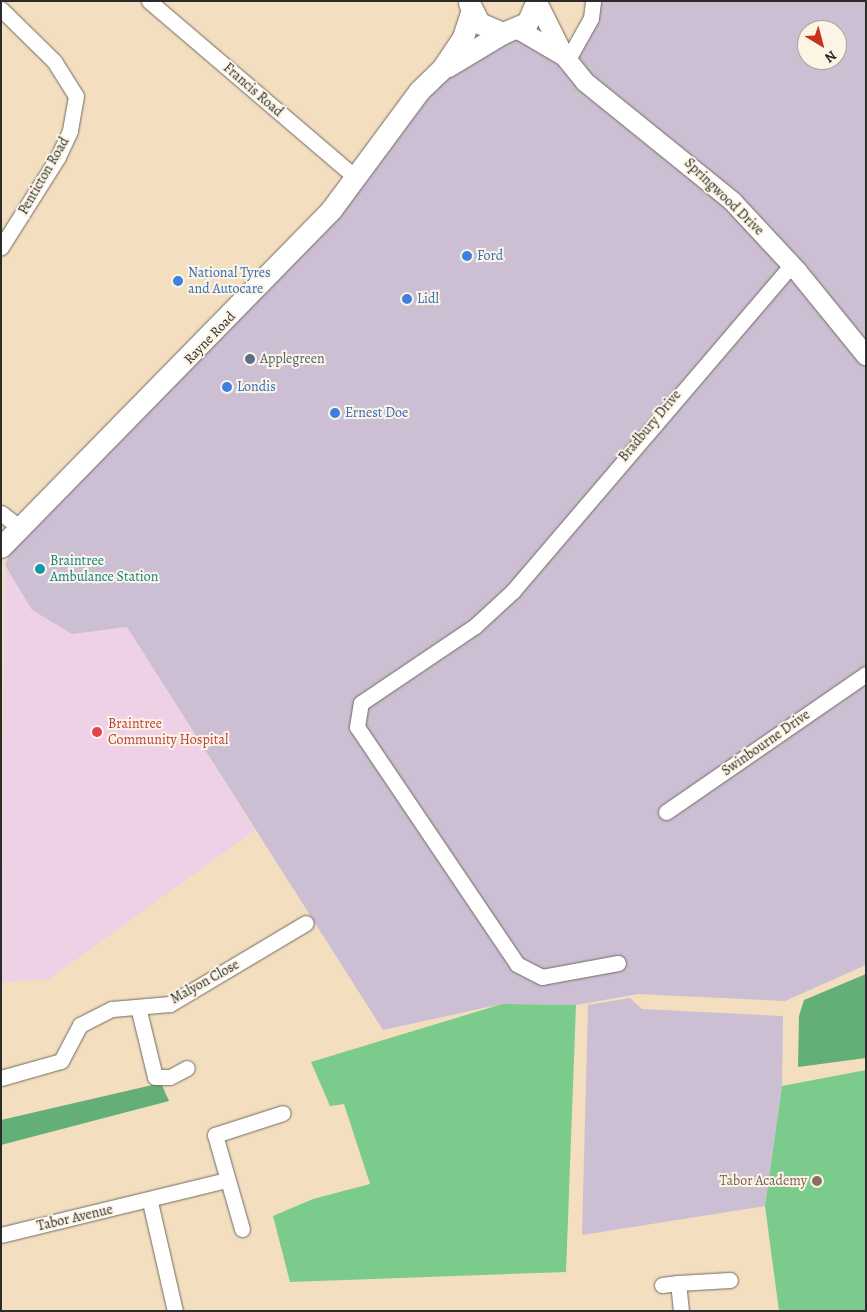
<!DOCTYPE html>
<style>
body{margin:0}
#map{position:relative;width:867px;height:1312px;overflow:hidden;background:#f3dec0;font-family:Alegreya,serif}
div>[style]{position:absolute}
.built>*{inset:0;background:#eed0e7}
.industrial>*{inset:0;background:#ccbed3}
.green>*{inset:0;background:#7bcb8c}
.forest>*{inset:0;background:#64af78}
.roads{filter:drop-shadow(0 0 1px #716a5f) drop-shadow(0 0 1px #716a5f)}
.minor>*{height:15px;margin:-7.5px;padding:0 7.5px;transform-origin:7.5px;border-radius:7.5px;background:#fff}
.tertiary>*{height:19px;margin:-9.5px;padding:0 9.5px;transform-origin:9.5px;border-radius:9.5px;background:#fff}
.secondary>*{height:21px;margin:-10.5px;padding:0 10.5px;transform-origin:10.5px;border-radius:10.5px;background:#fff}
.dots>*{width:14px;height:14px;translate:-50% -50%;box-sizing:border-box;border:2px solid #fcf5e5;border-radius:50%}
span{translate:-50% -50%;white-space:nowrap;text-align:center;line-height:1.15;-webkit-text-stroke:4px #fcf5e5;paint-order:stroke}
.street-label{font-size:14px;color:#2b2b2b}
.shop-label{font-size:14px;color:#366cbe}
.left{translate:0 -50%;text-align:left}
.service-label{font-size:14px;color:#4e5e75}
.culture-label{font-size:14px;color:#0d838f}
.health-label{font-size:14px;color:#be3a42}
.education-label{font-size:14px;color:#785e54}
.right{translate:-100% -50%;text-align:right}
.frame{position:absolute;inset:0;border:2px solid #2b2b2b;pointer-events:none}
.north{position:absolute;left:797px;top:20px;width:50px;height:50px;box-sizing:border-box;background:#fcf5e5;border:1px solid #a8a49b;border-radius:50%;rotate:143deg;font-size:14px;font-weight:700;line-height:20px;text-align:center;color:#2b2b2b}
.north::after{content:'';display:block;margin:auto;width:18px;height:22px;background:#c8321e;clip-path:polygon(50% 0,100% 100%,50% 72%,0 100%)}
</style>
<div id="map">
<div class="built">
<i style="clip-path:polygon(5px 565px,32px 610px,71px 634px,127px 627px,255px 830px,49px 979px,1px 982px)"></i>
</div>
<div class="industrial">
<i style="clip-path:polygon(evenodd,593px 1px,866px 2px,866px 965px,785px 1001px,638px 994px,576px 1005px,502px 1004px,383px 1030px,127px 627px,72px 634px,32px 610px,5px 565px,20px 528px,265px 282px,419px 91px,530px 19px,567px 61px,593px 1px,807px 30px,837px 30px,837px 60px,807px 60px,807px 30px)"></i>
<i style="clip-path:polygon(630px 998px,642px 1009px,783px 1016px,782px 1086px,765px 1206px,582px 1235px,588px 1005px)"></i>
</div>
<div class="green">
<i style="clip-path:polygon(502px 1004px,576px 1005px,566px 1272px,290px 1282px,273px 1216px,313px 1199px,370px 1184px,344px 1104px,330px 1106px,311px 1062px)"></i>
<i style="clip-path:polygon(866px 1070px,866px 1311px,779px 1311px,765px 1206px,782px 1086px)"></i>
</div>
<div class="forest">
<i style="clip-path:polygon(866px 974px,866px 1058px,798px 1067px,799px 1016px,804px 1000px)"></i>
<i style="clip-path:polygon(161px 1083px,169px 1101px,1px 1145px,1px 1120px)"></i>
</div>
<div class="roads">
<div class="minor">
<i style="left:149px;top:1px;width:272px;rotate:40.5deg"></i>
<i style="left:1px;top:9px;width:74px;rotate:44.5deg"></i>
<i style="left:54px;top:61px;width:41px;rotate:57.8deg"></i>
<i style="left:76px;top:96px;width:36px;rotate:100deg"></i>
<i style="left:70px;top:131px;width:29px;rotate:115deg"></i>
<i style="left:58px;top:157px;width:107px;rotate:122.3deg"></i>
<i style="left:567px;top:61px;width:49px;rotate:-60.8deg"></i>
<i style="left:591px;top:18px;width:17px;rotate:-83deg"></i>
<i style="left:1px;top:513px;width:24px;rotate:38deg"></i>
<i style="left:666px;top:812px;width:243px;rotate:-34.6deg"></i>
<i style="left:618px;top:963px;width:77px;rotate:169.6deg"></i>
<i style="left:542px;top:977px;width:28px;rotate:-153deg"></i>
<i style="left:517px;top:964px;width:286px;rotate:-124deg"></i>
<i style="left:357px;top:727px;width:24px;rotate:-81deg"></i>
<i style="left:361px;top:703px;width:138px;rotate:-34deg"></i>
<i style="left:475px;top:626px;width:52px;rotate:-42.6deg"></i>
<i style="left:513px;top:591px;width:428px;rotate:-49.5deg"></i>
<i style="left:138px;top:1007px;width:72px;rotate:76.3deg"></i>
<i style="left:155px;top:1077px;width:15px"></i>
<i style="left:170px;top:1077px;width:19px;rotate:-28deg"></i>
<i style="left:1px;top:1078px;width:62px;rotate:-15.8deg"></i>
<i style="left:61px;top:1061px;width:41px;rotate:-62.2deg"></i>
<i style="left:80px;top:1025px;width:36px;rotate:-27deg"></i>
<i style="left:112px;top:1009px;width:58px;rotate:-4.9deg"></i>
<i style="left:170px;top:1004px;width:158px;rotate:-30.8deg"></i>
<i style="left:150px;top:1202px;width:112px;rotate:77.1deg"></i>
<i style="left:242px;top:1229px;width:98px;rotate:-106deg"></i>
<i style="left:215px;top:1135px;width:71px;rotate:-17.9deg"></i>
<i style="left:1px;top:1235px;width:233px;rotate:-13.7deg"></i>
<i style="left:662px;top:1285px;width:16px;rotate:-7deg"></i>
<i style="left:681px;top:1311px;width:28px;rotate:-96deg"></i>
<i style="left:678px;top:1283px;width:52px;rotate:-3.3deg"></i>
</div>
<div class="tertiary">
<i style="left:537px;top:2px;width:60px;rotate:63.4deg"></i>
<i style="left:564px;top:56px;width:32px;rotate:51deg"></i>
<i style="left:584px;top:81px;width:191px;rotate:39deg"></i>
<i style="left:732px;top:201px;width:96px;rotate:47.1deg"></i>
<i style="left:797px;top:271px;width:109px;rotate:50.9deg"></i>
<i style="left:518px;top:29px;width:53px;rotate:30.4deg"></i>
</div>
<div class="secondary">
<i style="left:469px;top:3px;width:22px;rotate:63deg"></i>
<i style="left:479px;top:23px;width:26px;rotate:23deg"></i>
<i style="left:503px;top:33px;width:26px;rotate:-23deg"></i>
<i style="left:527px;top:23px;width:24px;rotate:-66deg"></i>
<i style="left:448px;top:66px;width:64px;rotate:-31deg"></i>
<i style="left:1px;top:547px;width:472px;rotate:-45.6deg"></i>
<i style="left:331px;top:210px;width:148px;rotate:-53.5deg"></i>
<i style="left:419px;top:91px;width:30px;rotate:-44deg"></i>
<i style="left:441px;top:70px;width:40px;rotate:-56deg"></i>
<i style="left:463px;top:37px;width:25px;rotate:-72deg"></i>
</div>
</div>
<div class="dots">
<i style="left:467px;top:256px;background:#3f7fe0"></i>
<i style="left:178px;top:281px;background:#3f7fe0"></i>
<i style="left:407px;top:299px;background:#3f7fe0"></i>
<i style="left:250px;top:359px;background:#5c6f8a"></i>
<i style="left:227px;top:387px;background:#3f7fe0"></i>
<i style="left:335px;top:413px;background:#3f7fe0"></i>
<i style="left:40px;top:569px;background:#0f9aa8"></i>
<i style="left:97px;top:732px;background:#e0444e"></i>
<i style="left:817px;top:1181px;background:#8d6e63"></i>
</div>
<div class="street-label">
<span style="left:253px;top:90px;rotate:41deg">Francis Road</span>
<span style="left:44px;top:176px;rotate:-60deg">Penticton Road</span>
<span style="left:724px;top:197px;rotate:44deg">Springwood Drive</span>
<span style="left:210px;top:338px;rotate:-46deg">Rayne Road</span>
<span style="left:650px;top:426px;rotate:-50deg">Bradbury Drive</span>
<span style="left:766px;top:743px;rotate:-35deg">Swinbourne Drive</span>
<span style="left:205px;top:982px;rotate:-29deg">Malyon Close</span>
<span style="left:75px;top:1218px;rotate:-13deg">Tabor Avenue</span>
</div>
<div class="shop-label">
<span class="left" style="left:477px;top:256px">Ford</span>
<span class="left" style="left:188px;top:281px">National Tyres<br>and Autocare</span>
<span class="left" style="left:417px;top:299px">Lidl</span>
<span class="left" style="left:237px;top:387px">Londis</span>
<span class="left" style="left:345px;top:413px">Ernest Doe</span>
</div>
<div class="service-label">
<span class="left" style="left:260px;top:359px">Applegreen</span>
</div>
<div class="culture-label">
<span class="left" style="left:50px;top:569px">Braintree<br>Ambulance Station</span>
</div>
<div class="health-label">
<span class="left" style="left:108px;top:732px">Braintree<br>Community Hospital</span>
</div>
<div class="education-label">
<span class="right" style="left:807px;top:1181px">Tabor Academy</span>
</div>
<div class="frame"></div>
<div class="north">N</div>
</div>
